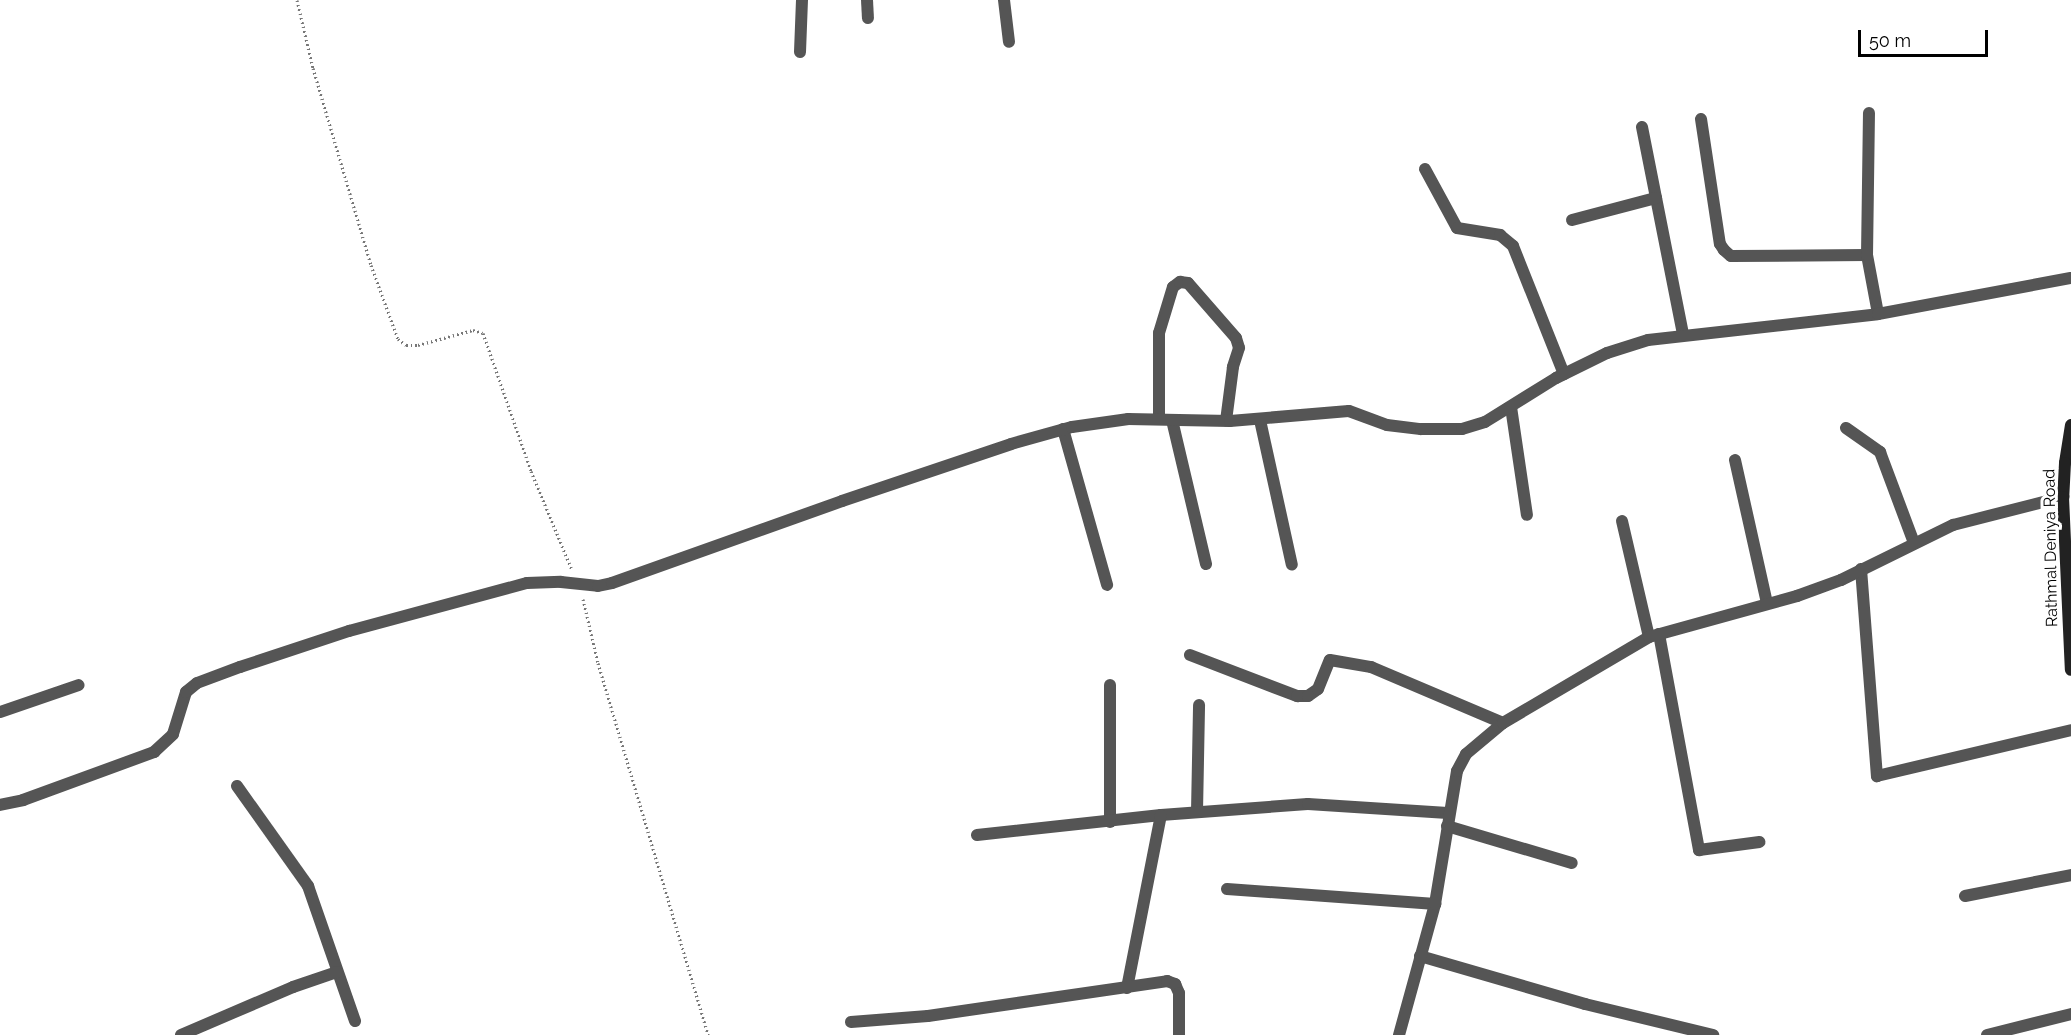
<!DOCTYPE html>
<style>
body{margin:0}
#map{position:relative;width:2071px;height:1035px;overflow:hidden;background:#fff;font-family:Raleway,sans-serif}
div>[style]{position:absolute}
.path>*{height:3px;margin-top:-1.5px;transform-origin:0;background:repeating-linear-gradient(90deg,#777 0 1.5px,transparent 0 4.5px)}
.street>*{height:12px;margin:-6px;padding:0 6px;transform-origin:6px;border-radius:6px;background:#555}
.secondary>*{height:12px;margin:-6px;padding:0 6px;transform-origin:6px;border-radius:6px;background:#222}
span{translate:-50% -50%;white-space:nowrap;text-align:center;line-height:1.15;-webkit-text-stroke:6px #fff;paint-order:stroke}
.street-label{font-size:16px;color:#000}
.scale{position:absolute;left:1858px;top:30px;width:130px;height:27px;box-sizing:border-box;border:3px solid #000;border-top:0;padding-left:8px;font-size:18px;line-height:21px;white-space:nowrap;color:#000;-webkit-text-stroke:4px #fff;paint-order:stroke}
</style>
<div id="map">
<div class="path">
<i style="left:297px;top:0;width:70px;rotate:76.8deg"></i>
<i style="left:313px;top:68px;width:205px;rotate:73.6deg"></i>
<i style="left:371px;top:265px;width:79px;rotate:70deg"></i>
<i style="left:398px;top:339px;width:10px;rotate:37deg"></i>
<i style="left:406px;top:345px;width:12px"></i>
<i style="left:418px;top:345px;width:57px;rotate:-15.3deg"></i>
<i style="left:473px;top:330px;width:10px;rotate:17deg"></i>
<i style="left:483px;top:333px;width:146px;rotate:70.8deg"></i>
<i style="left:531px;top:471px;width:107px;rotate:67.5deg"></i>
<i style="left:583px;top:599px;width:66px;rotate:76.8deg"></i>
<i style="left:598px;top:663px;width:388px;rotate:73.5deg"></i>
</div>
<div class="street">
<i style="left:867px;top:0;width:18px;rotate:87deg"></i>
<i style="left:1004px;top:0;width:42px;rotate:83.2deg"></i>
<i style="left:800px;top:52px;width:52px;rotate:-87.8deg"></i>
<i style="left:1701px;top:119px;width:126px;rotate:81.4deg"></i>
<i style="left:1720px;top:244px;width:7px;rotate:56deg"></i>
<i style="left:1724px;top:250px;width:9px;rotate:41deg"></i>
<i style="left:1731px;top:256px;width:136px;rotate:-0.4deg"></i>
<i style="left:1867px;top:255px;width:60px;rotate:79.4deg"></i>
<i style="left:1642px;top:127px;width:212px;rotate:78.8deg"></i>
<i style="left:1425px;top:169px;width:67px;rotate:61.5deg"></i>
<i style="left:1457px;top:228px;width:44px;rotate:9.2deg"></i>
<i style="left:1500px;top:235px;width:17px;rotate:40deg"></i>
<i style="left:1513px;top:246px;width:138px;rotate:68.3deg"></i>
<i style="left:1572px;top:220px;width:87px;rotate:-14.7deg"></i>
<i style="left:1867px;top:255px;width:142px;rotate:-89.2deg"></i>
<i style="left:1511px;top:407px;width:109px;rotate:81.6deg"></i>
<i style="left:1159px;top:419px;width:86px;rotate:-90deg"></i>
<i style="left:1159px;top:333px;width:48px;rotate:-73.1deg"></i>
<i style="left:1173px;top:287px;width:9px;rotate:-36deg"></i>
<i style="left:1180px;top:282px;width:8px;rotate:7deg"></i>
<i style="left:1188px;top:283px;width:73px;rotate:48.9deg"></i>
<i style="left:1236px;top:338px;width:10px;rotate:73deg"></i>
<i style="left:1239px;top:348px;width:20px;rotate:108deg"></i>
<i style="left:1233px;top:367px;width:54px;rotate:97.4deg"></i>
<i style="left:1172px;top:420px;width:148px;rotate:76.7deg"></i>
<i style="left:1260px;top:420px;width:148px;rotate:77.6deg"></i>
<i style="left:1846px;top:428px;width:42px;rotate:35.2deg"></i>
<i style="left:1880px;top:452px;width:97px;rotate:69.5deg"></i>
<i style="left:1063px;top:429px;width:162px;rotate:74.2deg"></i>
<i style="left:1735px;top:460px;width:147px;rotate:77.4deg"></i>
<i style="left:1622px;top:521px;width:119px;rotate:76.9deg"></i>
<i style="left:1861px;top:569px;width:208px;rotate:85.6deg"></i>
<i style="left:1877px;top:776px;width:199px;rotate:-13.3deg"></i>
<i style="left:1659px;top:634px;width:220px;rotate:79.5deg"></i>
<i style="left:1699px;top:850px;width:61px;rotate:-7.6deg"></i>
<i style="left:1190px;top:655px;width:115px;rotate:21deg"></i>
<i style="left:1297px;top:696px;width:11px"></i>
<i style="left:1308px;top:696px;width:12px;rotate:-35deg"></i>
<i style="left:1318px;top:689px;width:31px;rotate:-68deg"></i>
<i style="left:1330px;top:660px;width:42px;rotate:9.7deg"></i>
<i style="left:1371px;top:667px;width:143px;rotate:23deg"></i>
<i style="left:0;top:712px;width:83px;rotate:-18.9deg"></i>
<i style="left:237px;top:786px;width:123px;rotate:54.6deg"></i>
<i style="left:308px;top:886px;width:143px;rotate:70.8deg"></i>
<i style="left:0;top:805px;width:24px;rotate:-12deg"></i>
<i style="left:23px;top:800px;width:140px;rotate:-20.1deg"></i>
<i style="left:154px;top:752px;width:26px;rotate:-43deg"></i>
<i style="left:173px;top:734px;width:44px;rotate:-72.8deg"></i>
<i style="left:186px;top:692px;width:14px;rotate:-39deg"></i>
<i style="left:197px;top:683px;width:46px;rotate:-20.4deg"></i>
<i style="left:240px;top:667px;width:115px;rotate:-18.3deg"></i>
<i style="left:349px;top:631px;width:184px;rotate:-15.1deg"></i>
<i style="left:527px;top:583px;width:34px;rotate:-2deg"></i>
<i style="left:561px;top:582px;width:37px;rotate:6deg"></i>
<i style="left:598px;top:586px;width:14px;rotate:-12deg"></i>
<i style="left:612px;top:583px;width:244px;rotate:-19.6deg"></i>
<i style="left:842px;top:501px;width:178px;rotate:-18.6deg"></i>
<i style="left:1011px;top:444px;width:63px;rotate:-15.6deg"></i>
<i style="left:1072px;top:427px;width:57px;rotate:-8.1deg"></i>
<i style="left:1128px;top:419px;width:102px;rotate:1.1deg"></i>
<i style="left:1230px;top:421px;width:119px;rotate:-4.8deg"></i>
<i style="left:1349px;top:411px;width:40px;rotate:20.2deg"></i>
<i style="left:1387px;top:425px;width:34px;rotate:7deg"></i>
<i style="left:1421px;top:429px;width:41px"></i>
<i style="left:1462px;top:429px;width:24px;rotate:-17deg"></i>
<i style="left:1485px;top:422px;width:84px;rotate:-31.8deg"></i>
<i style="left:1556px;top:378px;width:57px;rotate:-26.1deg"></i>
<i style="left:1607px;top:353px;width:43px;rotate:-17.6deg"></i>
<i style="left:1648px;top:340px;width:231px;rotate:-6.4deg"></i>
<i style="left:1878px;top:314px;width:196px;rotate:-10.6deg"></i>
<i style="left:1197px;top:812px;width:107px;rotate:-88.9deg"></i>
<i style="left:1110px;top:822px;width:137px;rotate:-90deg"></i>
<i style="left:1447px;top:826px;width:130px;rotate:16.5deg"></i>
<i style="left:977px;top:835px;width:185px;rotate:-6.2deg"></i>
<i style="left:1161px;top:815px;width:147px;rotate:-4.3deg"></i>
<i style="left:1308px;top:804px;width:140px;rotate:3.7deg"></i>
<i style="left:1227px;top:889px;width:209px;rotate:4.1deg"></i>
<i style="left:1965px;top:896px;width:108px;rotate:-11.2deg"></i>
<i style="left:1420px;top:956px;width:172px;rotate:16.2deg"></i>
<i style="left:1585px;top:1004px;width:132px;rotate:13.6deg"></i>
<i style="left:1127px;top:988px;width:176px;rotate:-78.9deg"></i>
<i style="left:851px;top:1022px;width:77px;rotate:-4.5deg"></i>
<i style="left:928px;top:1016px;width:242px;rotate:-8.3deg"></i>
<i style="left:1167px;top:981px;width:9px;rotate:21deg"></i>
<i style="left:1175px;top:984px;width:10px;rotate:66deg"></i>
<i style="left:1179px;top:993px;width:42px;rotate:90deg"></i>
<i style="left:181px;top:1035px;width:122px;rotate:-23.2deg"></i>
<i style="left:293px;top:987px;width:46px;rotate:-18.8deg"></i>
<i style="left:1399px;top:1035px;width:136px;rotate:-74.6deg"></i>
<i style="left:1435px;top:904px;width:135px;rotate:-80.6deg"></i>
<i style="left:1457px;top:771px;width:19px;rotate:-62deg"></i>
<i style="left:1466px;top:754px;width:48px;rotate:-40deg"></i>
<i style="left:1503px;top:723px;width:169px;rotate:-30.5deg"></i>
<i style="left:1649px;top:637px;width:154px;rotate:-15.5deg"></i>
<i style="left:1797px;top:596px;width:47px;rotate:-20deg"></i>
<i style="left:1841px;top:580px;width:125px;rotate:-26.2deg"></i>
<i style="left:1953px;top:525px;width:114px;rotate:-14.3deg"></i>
<i style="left:1987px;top:1035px;width:87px;rotate:-14deg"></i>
</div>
<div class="secondary">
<i style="left:2071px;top:425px;width:38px;rotate:99deg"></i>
<i style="left:2065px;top:463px;width:34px;rotate:93deg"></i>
<i style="left:2063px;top:497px;width:173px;rotate:87.4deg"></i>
</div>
<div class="street-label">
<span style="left:2051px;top:548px;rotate:-91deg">Rathmal Deniya Road</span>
</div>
<div class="scale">50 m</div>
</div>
